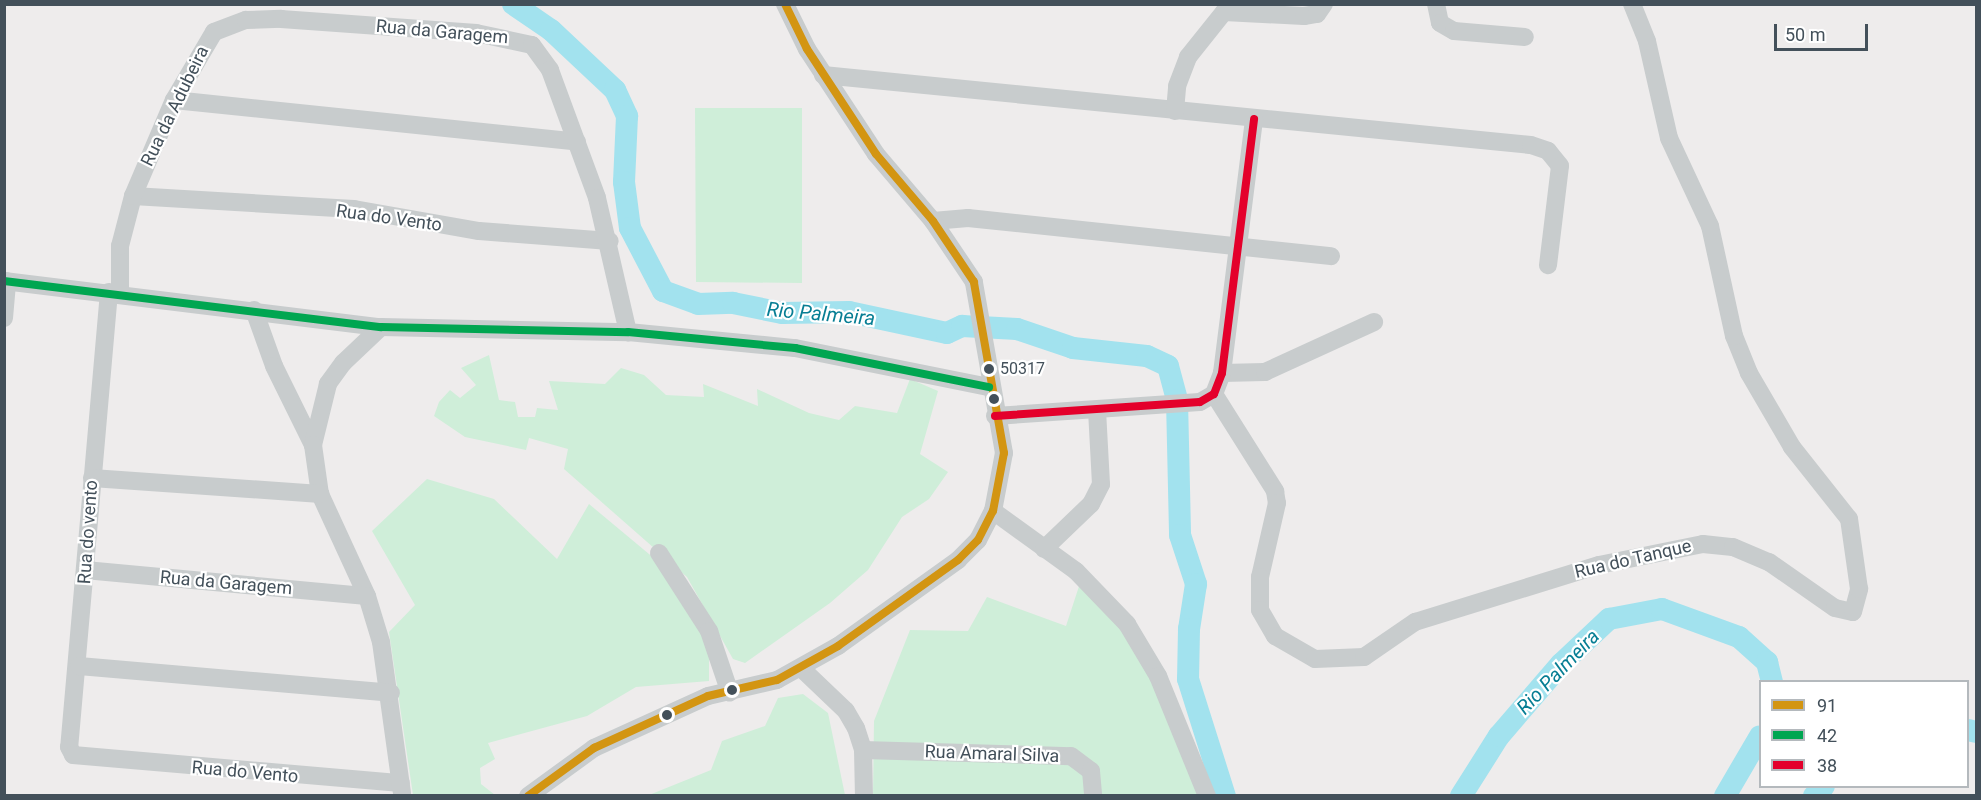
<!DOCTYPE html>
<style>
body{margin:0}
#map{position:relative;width:1981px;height:800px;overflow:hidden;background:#eeecec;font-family:Roboto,sans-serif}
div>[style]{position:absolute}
.green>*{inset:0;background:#cfeed9}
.river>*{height:22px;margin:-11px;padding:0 11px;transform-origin:11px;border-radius:11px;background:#a2e2ee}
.minor>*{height:18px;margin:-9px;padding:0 9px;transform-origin:9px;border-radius:9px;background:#c8cccd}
.bus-1>*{height:8px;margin:-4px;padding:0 4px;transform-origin:4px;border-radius:4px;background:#d39512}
.bus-2>*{height:8px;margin:-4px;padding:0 4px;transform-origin:4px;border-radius:4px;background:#00a651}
.bus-3>*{height:8px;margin:-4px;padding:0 4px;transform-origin:4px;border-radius:4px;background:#e4002b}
.dots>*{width:16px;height:16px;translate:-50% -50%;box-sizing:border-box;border:3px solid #fff;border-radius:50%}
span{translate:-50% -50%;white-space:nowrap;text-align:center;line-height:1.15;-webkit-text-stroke:4.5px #fff;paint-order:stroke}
.bus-label{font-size:16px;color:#43505a}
.left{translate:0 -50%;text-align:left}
.street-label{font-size:18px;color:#43505a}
.water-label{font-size:20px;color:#077e94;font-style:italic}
.frame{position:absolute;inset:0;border:6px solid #43505a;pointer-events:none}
.legend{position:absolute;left:1759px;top:680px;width:210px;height:108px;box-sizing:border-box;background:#fff;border:2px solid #b4b9bd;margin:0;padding:8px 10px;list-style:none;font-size:18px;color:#43505a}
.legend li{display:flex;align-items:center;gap:12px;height:30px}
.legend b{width:30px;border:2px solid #b4b9bd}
.scale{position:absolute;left:1774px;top:24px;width:94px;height:27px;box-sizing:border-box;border:3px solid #43505a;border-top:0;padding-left:8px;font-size:18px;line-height:21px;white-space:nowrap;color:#43505a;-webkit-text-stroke:4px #fff;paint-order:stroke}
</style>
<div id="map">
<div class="green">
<i style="clip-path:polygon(695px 108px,802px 108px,802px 283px,696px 282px)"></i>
<i style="clip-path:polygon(489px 355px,499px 400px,515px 402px,518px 417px,535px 417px,537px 408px,558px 410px,549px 381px,605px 384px,621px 368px,644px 375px,666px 395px,704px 397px,703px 384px,758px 406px,757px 389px,809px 413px,839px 420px,855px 406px,897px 413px,910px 379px,938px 391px,920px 454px,948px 472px,929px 499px,902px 517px,868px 570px,830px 603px,745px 663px,733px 659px,687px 577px,564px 469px,568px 449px,529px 438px,526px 450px,465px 437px,434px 416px,439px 402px,450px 390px,460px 398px,476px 385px,461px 368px)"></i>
<i style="clip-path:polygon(427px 479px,494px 499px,557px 559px,589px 504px,655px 559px,709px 646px,709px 681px,636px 687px,587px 716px,488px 743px,495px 759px,480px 768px,481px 784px,495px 795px,413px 795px,389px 632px,415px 605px,372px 531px)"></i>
<i style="clip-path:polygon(1082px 577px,1138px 639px,1206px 796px,873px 796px,874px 721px,910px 630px,968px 631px,987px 597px,1066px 626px)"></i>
<i style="clip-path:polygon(803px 694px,828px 713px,845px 795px,649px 795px,711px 770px,722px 741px,765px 726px,778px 698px)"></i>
</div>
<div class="river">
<i style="left:513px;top:4px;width:46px;rotate:34.4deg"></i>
<i style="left:551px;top:30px;width:88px;rotate:43.2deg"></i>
<i style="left:615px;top:90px;width:29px;rotate:65deg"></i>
<i style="left:627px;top:116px;width:66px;rotate:92.6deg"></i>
<i style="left:624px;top:182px;width:46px;rotate:82.6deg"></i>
<i style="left:630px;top:228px;width:71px;rotate:62.4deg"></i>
<i style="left:663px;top:291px;width:37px;rotate:20deg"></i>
<i style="left:698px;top:304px;width:35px;rotate:-2deg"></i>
<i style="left:733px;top:303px;width:50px;rotate:11.5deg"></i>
<i style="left:782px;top:313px;width:67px;rotate:-0.9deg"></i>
<i style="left:849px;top:312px;width:100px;rotate:12.1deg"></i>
<i style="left:947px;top:333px;width:17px;rotate:-25deg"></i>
<i style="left:962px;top:326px;width:55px;rotate:3.1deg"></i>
<i style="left:1017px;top:329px;width:59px;rotate:18.7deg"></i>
<i style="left:1073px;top:348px;width:74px;rotate:6.2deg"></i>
<i style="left:1147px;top:356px;width:23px;rotate:25deg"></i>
<i style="left:1168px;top:366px;width:35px;rotate:75deg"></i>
<i style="left:1177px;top:400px;width:135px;rotate:88.7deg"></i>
<i style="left:1180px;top:535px;width:52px;rotate:71.9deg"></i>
<i style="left:1196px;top:584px;width:46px;rotate:98.8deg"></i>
<i style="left:1189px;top:629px;width:50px;rotate:91.1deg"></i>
<i style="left:1188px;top:679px;width:123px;rotate:72.5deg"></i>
<i style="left:1968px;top:730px;width:8px;rotate:14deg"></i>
<i style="left:1461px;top:796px;width:71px;rotate:-57.7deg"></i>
<i style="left:1499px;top:736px;width:95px;rotate:-49.3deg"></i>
<i style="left:1561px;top:664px;width:66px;rotate:-43.2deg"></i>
<i style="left:1609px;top:619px;width:54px;rotate:-10.7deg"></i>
<i style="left:1662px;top:609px;width:82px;rotate:20deg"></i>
<i style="left:1739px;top:637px;width:38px;rotate:42deg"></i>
<i style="left:1767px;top:662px;width:21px;rotate:76deg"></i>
<i style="left:1725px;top:796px;width:69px;rotate:-59.7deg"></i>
<i style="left:1814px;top:796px;width:14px;rotate:-45deg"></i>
</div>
<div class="minor">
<i style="left:1436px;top:4px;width:19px;rotate:78deg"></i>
<i style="left:1440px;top:23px;width:16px;rotate:30deg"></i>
<i style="left:1454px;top:31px;width:71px;rotate:4.8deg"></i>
<i style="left:823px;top:75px;width:711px;rotate:5.65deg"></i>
<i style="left:1531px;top:145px;width:18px;rotate:19deg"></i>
<i style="left:1548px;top:151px;width:19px;rotate:51deg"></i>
<i style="left:1560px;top:166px;width:100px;rotate:96.9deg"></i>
<i style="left:174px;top:100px;width:405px;rotate:5.9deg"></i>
<i style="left:1175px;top:111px;width:25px;rotate:-85deg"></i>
<i style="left:1177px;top:86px;width:31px;rotate:-69deg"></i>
<i style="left:1188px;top:57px;width:58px;rotate:-51.3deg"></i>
<i style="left:1224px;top:12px;width:80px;rotate:2.9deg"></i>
<i style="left:1304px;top:16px;width:13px;rotate:-9deg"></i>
<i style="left:1317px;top:14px;width:12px;rotate:-55deg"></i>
<i style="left:133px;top:196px;width:221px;rotate:3.4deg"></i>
<i style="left:354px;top:209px;width:127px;rotate:10deg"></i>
<i style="left:479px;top:231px;width:131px;rotate:4.4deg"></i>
<i style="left:933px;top:221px;width:35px;rotate:-5deg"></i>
<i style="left:968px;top:218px;width:365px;rotate:6deg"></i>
<i style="left:4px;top:281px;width:380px;rotate:7deg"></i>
<i style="left:381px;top:327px;width:247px;rotate:1.2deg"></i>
<i style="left:628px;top:332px;width:168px;rotate:5.5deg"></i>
<i style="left:795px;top:348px;width:198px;rotate:11.4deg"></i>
<i style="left:109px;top:292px;width:457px;rotate:95deg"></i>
<i style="left:69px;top:747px;width:9px;rotate:63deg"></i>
<i style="left:73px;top:755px;width:329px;rotate:4.9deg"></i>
<i style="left:120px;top:293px;width:47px;rotate:-90deg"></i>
<i style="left:120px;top:246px;width:52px;rotate:-75.4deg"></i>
<i style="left:133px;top:196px;width:104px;rotate:-66.9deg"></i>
<i style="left:174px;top:100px;width:79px;rotate:-59.5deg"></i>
<i style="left:214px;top:32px;width:34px;rotate:-21deg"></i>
<i style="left:246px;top:20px;width:35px;rotate:-2deg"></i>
<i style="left:281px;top:19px;width:196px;rotate:4.1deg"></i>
<i style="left:476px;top:33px;width:57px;rotate:12.1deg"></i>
<i style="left:532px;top:45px;width:31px;rotate:54deg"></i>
<i style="left:550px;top:70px;width:136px;rotate:69.8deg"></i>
<i style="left:597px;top:198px;width:138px;rotate:77deg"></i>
<i style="left:254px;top:310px;width:59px;rotate:70.3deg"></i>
<i style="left:274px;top:366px;width:88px;rotate:63.7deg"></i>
<i style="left:4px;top:318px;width:37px;rotate:-85deg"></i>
<i style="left:381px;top:327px;width:52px;rotate:136.5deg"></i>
<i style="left:343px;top:363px;width:26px;rotate:126deg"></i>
<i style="left:328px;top:384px;width:63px;rotate:103.8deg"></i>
<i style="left:313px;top:445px;width:49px;rotate:81.9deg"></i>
<i style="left:320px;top:494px;width:112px;rotate:65.3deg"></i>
<i style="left:367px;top:596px;width:48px;rotate:73.1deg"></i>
<i style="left:381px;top:642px;width:153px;rotate:82.1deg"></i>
<i style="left:1222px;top:373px;width:43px;rotate:-1.3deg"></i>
<i style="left:1265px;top:372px;width:120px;rotate:-24.6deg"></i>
<i style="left:1214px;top:394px;width:115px;rotate:57.8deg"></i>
<i style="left:1275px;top:491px;width:12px;rotate:81deg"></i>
<i style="left:1277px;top:503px;width:76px;rotate:102.9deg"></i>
<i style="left:1260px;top:577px;width:33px;rotate:90deg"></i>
<i style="left:1260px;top:610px;width:30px;rotate:60deg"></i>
<i style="left:1275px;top:636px;width:46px;rotate:29.9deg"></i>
<i style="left:1315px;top:659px;width:49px;rotate:-2.3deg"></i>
<i style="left:1364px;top:657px;width:62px;rotate:-34.5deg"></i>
<i style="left:1415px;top:622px;width:193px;rotate:-17.2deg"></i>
<i style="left:1599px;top:565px;width:106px;rotate:-11.4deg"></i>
<i style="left:1703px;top:544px;width:30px;rotate:6deg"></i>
<i style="left:1733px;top:547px;width:39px;rotate:23deg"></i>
<i style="left:1769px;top:562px;width:80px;rotate:34.9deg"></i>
<i style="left:1835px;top:608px;width:18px;rotate:13deg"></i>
<i style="left:1853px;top:612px;width:24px;rotate:-75deg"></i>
<i style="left:1859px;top:589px;width:71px;rotate:-98.1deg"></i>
<i style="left:1849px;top:519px;width:92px;rotate:-128.4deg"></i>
<i style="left:1792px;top:447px;width:86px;rotate:-120.2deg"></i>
<i style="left:1749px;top:373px;width:40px;rotate:-112deg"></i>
<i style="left:1734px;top:336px;width:113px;rotate:-102.3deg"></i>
<i style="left:1710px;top:226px;width:97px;rotate:-115deg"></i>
<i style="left:1669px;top:138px;width:99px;rotate:-102.8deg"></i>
<i style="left:1647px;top:41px;width:40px;rotate:-112deg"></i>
<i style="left:995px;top:416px;width:205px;rotate:-3.9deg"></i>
<i style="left:1200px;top:402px;width:16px;rotate:-30deg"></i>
<i style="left:1214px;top:394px;width:22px;rotate:-69deg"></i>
<i style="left:1222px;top:373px;width:256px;rotate:-82.8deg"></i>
<i style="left:92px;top:478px;width:229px;rotate:4deg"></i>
<i style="left:993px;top:511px;width:102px;rotate:35.9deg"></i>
<i style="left:1076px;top:571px;width:74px;rotate:46.1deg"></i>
<i style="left:1127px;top:624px;width:61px;rotate:59.2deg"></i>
<i style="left:1158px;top:676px;width:130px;rotate:67.8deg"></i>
<i style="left:1044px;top:549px;width:65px;rotate:-43.8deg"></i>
<i style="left:1091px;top:504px;width:22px;rotate:-63deg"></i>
<i style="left:1101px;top:484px;width:73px;rotate:-93.1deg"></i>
<i style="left:659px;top:553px;width:93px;rotate:57.3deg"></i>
<i style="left:709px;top:631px;width:65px;rotate:71.3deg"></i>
<i style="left:85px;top:570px;width:283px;rotate:5.3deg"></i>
<i style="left:79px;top:666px;width:313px;rotate:4.9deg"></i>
<i style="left:801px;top:668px;width:62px;rotate:43.7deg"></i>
<i style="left:846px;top:711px;width:20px;rotate:60deg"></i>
<i style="left:856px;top:728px;width:23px;rotate:72deg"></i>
<i style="left:863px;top:750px;width:46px;rotate:88.8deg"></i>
<i style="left:863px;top:750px;width:208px;rotate:1.7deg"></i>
<i style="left:1071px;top:756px;width:25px;rotate:37deg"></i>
<i style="left:1091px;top:771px;width:25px;rotate:85deg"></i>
<i style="left:528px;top:796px;width:82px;rotate:-36deg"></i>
<i style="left:594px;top:748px;width:125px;rotate:-24.5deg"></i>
<i style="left:708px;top:696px;width:71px;rotate:-13.1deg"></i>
<i style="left:777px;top:680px;width:70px;rotate:-29.1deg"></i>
<i style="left:838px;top:646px;width:148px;rotate:-35.6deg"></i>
<i style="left:958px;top:560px;width:28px;rotate:-45deg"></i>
<i style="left:978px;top:540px;width:33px;rotate:-63deg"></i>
<i style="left:993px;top:511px;width:59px;rotate:-79.3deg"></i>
<i style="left:1004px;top:453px;width:174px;rotate:-100deg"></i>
<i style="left:974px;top:282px;width:73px;rotate:-123.9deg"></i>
<i style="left:933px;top:221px;width:88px;rotate:-130.4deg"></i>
<i style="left:876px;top:154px;width:126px;rotate:-123.3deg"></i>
<i style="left:807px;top:49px;width:50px;rotate:-116.1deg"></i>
</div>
<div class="bus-1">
<i style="left:528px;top:796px;width:82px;rotate:-36deg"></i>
<i style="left:594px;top:748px;width:125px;rotate:-24.5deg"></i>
<i style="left:708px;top:696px;width:71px;rotate:-13.1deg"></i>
<i style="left:777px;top:680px;width:70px;rotate:-29.1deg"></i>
<i style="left:838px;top:646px;width:148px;rotate:-35.6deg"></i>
<i style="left:958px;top:560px;width:28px;rotate:-45deg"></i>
<i style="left:978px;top:540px;width:33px;rotate:-63deg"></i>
<i style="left:993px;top:511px;width:59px;rotate:-79.3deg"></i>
<i style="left:1004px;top:453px;width:174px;rotate:-100deg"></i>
<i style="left:974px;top:282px;width:73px;rotate:-123.9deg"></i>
<i style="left:933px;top:221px;width:88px;rotate:-130.4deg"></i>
<i style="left:876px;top:154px;width:126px;rotate:-123.3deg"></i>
<i style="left:807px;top:49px;width:50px;rotate:-116.1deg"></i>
</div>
<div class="bus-2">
<i style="left:4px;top:281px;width:380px;rotate:7deg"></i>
<i style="left:381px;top:327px;width:247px;rotate:1.2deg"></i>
<i style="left:628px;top:332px;width:168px;rotate:5.5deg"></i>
<i style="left:795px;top:348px;width:198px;rotate:11.4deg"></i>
</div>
<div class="bus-3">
<i style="left:995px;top:416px;width:205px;rotate:-3.9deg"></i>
<i style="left:1200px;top:402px;width:16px;rotate:-30deg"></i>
<i style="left:1214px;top:394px;width:22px;rotate:-69deg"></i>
<i style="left:1222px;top:373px;width:256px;rotate:-82.8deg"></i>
</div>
<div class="dots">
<i style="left:989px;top:369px;background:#43505a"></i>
<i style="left:994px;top:399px;background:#43505a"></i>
<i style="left:732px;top:690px;background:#43505a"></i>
<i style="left:667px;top:715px;background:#43505a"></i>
</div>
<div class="bus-label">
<span class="left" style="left:1000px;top:369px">50317</span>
</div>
<div class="street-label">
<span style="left:442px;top:32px;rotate:5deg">Rua da Garagem</span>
<span style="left:175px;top:106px;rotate:-64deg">Rua da Adubeira</span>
<span style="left:389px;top:218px;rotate:8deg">Rua do Vento</span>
<span style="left:88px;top:532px;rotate:-86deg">Rua do vento</span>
<span style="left:1633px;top:559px;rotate:-13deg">Rua do Tanque</span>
<span style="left:226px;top:583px;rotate:5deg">Rua da Garagem</span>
<span style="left:992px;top:754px;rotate:2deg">Rua Amaral Silva</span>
<span style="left:245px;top:772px;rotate:5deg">Rua do Vento</span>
</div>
<div class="water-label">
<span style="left:821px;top:314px;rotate:5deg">Rio Palmeira</span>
<span style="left:1558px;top:672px;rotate:-46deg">Rio Palmeira</span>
</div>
<div class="frame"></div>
<ul class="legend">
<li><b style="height:8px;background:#d39512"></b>91</li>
<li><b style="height:8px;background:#00a651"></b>42</li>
<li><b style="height:8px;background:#e4002b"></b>38</li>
</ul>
<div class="scale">50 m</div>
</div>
